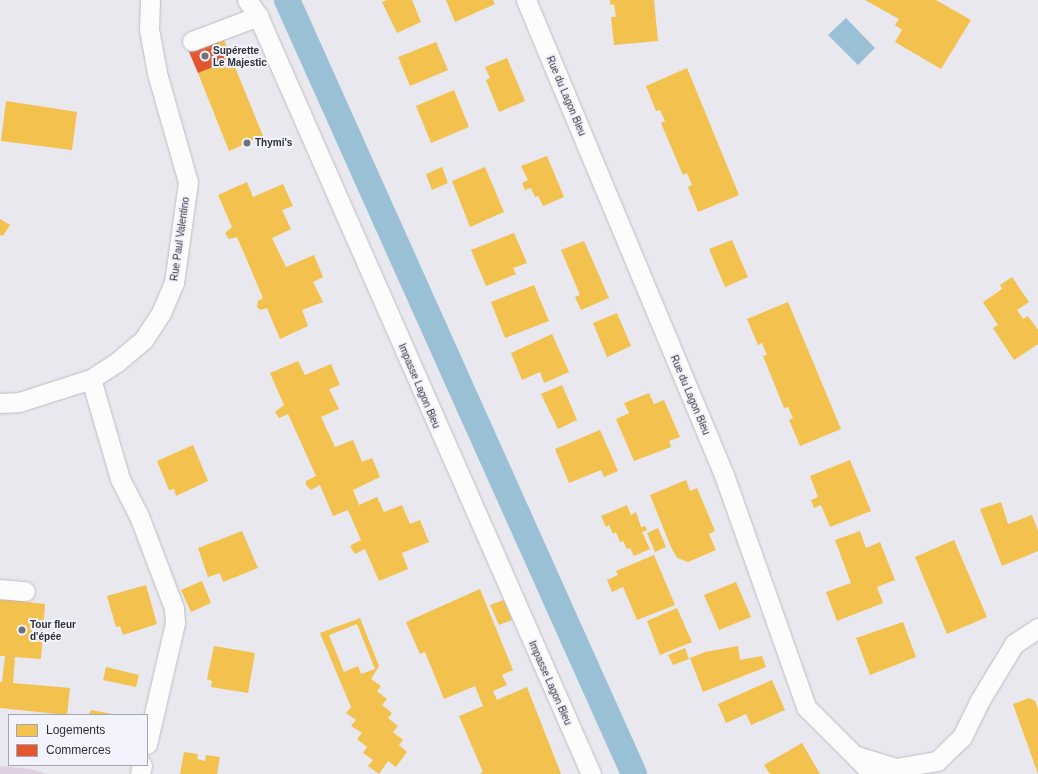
<!DOCTYPE html>
<meta charset="utf-8">
<style>
body{margin:0}
#map{position:relative;width:1038px;height:774px;overflow:hidden;background:#e8e8ee;font-family:Arial,sans-serif}
div>[style]{position:absolute}
.green>*{inset:0;background:#dfcfe0}
.water>*{inset:0;background:#9ac0d5}
.homes>*{inset:0;background:#f2c14e}
.shops>*{inset:0;background:#e4572e}
.canal>*{height:26px;margin:-13px;padding:0 13px;transform-origin:13px;border-radius:13px;background:#9ac0d5}
.roads{filter:drop-shadow(0 0 1px #bcbdc1) drop-shadow(0 0 1px #bcbdc1)}
.street>*{height:19px;margin:-9.5px;padding:0 9.5px;transform-origin:9.5px;border-radius:9.5px;background:#fcfcfc}
.dots>*{width:11px;height:11px;translate:-50% -50%;box-sizing:border-box;border:2px solid #f2f3fd;border-radius:50%}
span{translate:-50% -50%;white-space:nowrap;text-align:center;line-height:1.15;-webkit-text-stroke:4px #f2f3fd;paint-order:stroke}
.poi-label{font-size:10px;color:#2f3035;font-weight:700}
.left{translate:0 -50%;text-align:left}
.street-label{font-size:10px;color:#2f3035}
.legend{position:absolute;left:8px;top:714px;width:140px;height:52px;box-sizing:border-box;background:#f2f3fd;border:1px solid #a4a5ad;margin:0;padding:5px 7px;list-style:none;font-size:12px;color:#2f3035}
.legend li{display:flex;align-items:center;gap:8px;height:20px}
.legend b{width:20px;border:1px solid #a4a5ad}
</style>
<div id="map">
<div class="green">
<i style="clip-path:polygon(0 766px,31px 769px,47px 774px,0 774px)"></i>
</div>
<div class="water">
<i style="clip-path:polygon(846px 18px,875px 48px,858px 65px,828px 35px)"></i>
</div>
<div class="homes">
<i style="clip-path:polygon(387px 0,412px 0,421px 22px,397px 33px,382px 2px)"></i>
<i style="clip-path:polygon(446px 0,493px 0,495px 4px,455px 22px)"></i>
<i style="clip-path:polygon(610px 0,654px 0,658px 41px,614px 45px,611px 17px,616px 17px,614px 4px,610px 5px)"></i>
<i style="clip-path:polygon(865px 0,936px 0,971px 20px,941px 69px,895px 42px,902px 30px,895px 25px,899px 19px)"></i>
<i style="clip-path:polygon(222px 35px,263px 136px,229px 151px,198px 73px,226px 62px,217px 41px,189px 52px,188px 49px)"></i>
<i style="clip-path:polygon(436px 42px,448px 70px,410px 86px,398px 57px)"></i>
<i style="clip-path:polygon(507px 58px,525px 101px,499px 112px,486px 80px,490px 78px,485px 67px)"></i>
<i style="clip-path:polygon(687px 68px,739px 195px,698px 212px,688px 187px,692px 185px,687px 173px,683px 175px,661px 123px,665px 121px,660px 110px,656px 111px,646px 86px)"></i>
<i style="clip-path:polygon(454px 90px,469px 127px,431px 143px,416px 106px)"></i>
<i style="clip-path:polygon(6px 101px,77px 112px,72px 150px,1px 141px)"></i>
<i style="clip-path:polygon(547px 156px,564px 197px,543px 206px,538px 196px,535px 197px,531px 188px,525px 190px,522px 183px,528px 180px,521px 166px)"></i>
<i style="clip-path:polygon(442px 167px,448px 183px,432px 190px,426px 174px)"></i>
<i style="clip-path:polygon(485px 167px,504px 212px,470px 227px,452px 181px)"></i>
<i style="clip-path:polygon(247px 182px,253px 197px,283px 184px,293px 206px,282px 210px,291px 229px,272px 238px,286px 267px,314px 255px,323px 277px,313px 282px,323px 302px,302px 310px,308px 326px,280px 339px,267px 308px,261px 310px,257px 307px,258px 301px,263px 298px,237px 237px,229px 239px,225px 233px,232px 227px,218px 195px)"></i>
<i style="clip-path:polygon(0 219px,10px 225px,3px 236px,0 235px)"></i>
<i style="clip-path:polygon(514px 233px,527px 263px,513px 268px,516px 274px,486px 286px,471px 250px)"></i>
<i style="clip-path:polygon(732px 240px,748px 277px,725px 287px,709px 249px)"></i>
<i style="clip-path:polygon(584px 241px,609px 298px,581px 310px,575px 297px,580px 295px,561px 250px)"></i>
<i style="clip-path:polygon(1012px 277px,1029px 302px,1017px 310px,1023px 319px,1028px 316px,1038px 330px,1038px 344px,1014px 360px,993px 328px,998px 325px,983px 302px,1002px 289px,1000px 285px)"></i>
<i style="clip-path:polygon(534px 285px,549px 321px,505px 338px,491px 302px)"></i>
<i style="clip-path:polygon(788px 302px,841px 429px,800px 446px,789px 420px,793px 418px,788px 407px,784px 408px,763px 356px,767px 355px,762px 343px,758px 345px,747px 319px)"></i>
<i style="clip-path:polygon(617px 313px,631px 346px,607px 357px,593px 323px)"></i>
<i style="clip-path:polygon(552px 334px,569px 372px,544px 383px,540px 372px,522px 380px,511px 353px)"></i>
<i style="clip-path:polygon(298px 361px,305px 375px,331px 364px,340px 385px,329px 389px,339px 409px,321px 417px,335px 447px,353px 440px,362px 462px,372px 458px,380px 477px,353px 490px,359px 505px,377px 497px,384px 512px,402px 505px,410px 524px,420px 520px,429px 542px,402px 553px,408px 569px,379px 581px,365px 549px,355px 554px,351px 548px,351px 545px,361px 540px,348px 510px,333px 516px,320px 485px,311px 490px,306px 485px,306px 481px,316px 476px,288px 414px,279px 418px,275px 412px,284px 405px,270px 373px)"></i>
<i style="clip-path:polygon(562px 385px,577px 420px,558px 429px,541px 394px)"></i>
<i style="clip-path:polygon(649px 393px,654px 404px,664px 400px,680px 437px,669px 441px,671px 447px,634px 461px,616px 419px,629px 413px,624px 403px)"></i>
<i style="clip-path:polygon(600px 430px,618px 471px,604px 477px,601px 470px,569px 483px,555px 449px)"></i>
<i style="clip-path:polygon(193px 445px,208px 481px,176px 496px,174px 489px,169px 490px,157px 461px)"></i>
<i style="clip-path:polygon(850px 460px,871px 511px,830px 527px,821px 505px,814px 508px,811px 500px,818px 497px,810px 476px)"></i>
<i style="clip-path:polygon(686px 480px,690px 491px,697px 488px,715px 531px,709px 534px,716px 550px,688px 562px,677px 558px,671px 547px,650px 495px)"></i>
<i style="clip-path:polygon(1001px 502px,1008px 524px,1032px 515px,1038px 531px,1038px 551px,1002px 566px,980px 509px)"></i>
<i style="clip-path:polygon(627px 505px,631px 515px,636px 512px,641px 527px,645px 526px,647px 530px,642px 532px,650px 549px,634px 556px,630px 548px,627px 549px,623px 541px,620px 542px,616px 532px,613px 534px,609px 525px,606px 527px,601px 516px)"></i>
<i style="clip-path:polygon(658px 528px,666px 547px,655px 552px,647px 533px)"></i>
<i style="clip-path:polygon(242px 531px,258px 568px,223px 582px,220px 573px,208px 577px,198px 548px)"></i>
<i style="clip-path:polygon(860px 531px,866px 548px,880px 542px,895px 580px,877px 587px,883px 603px,837px 621px,826px 592px,851px 583px,835px 540px)"></i>
<i style="clip-path:polygon(954px 540px,987px 617px,947px 634px,915px 557px)"></i>
<i style="clip-path:polygon(654px 555px,675px 605px,637px 620px,623px 587px,612px 592px,607px 580px,618px 575px,616px 571px)"></i>
<i style="clip-path:polygon(202px 581px,211px 603px,191px 612px,181px 590px)"></i>
<i style="clip-path:polygon(736px 582px,751px 617px,719px 630px,704px 595px)"></i>
<i style="clip-path:polygon(146px 585px,157px 624px,123px 635px,120px 626px,116px 627px,107px 596px)"></i>
<i style="clip-path:polygon(480px 589px,513px 670px,502px 675px,507px 685px,493px 691px,497px 700px,527px 687px,561px 774px,480px 774px,483px 772px,459px 716px,483px 706px,475px 686px,444px 699px,425px 652px,420px 654px,406px 622px)"></i>
<i style="clip-path:polygon(6px 592px,27px 593px,26px 602px,45px 604px,41px 659px,15px 657px,13px 683px,70px 688px,67px 715px,0 708px,0 682px,2px 682px,5px 656px,0 656px,0 600px,5px 600px)"></i>
<i style="clip-path:polygon(504px 600px,512px 620px,499px 625px,490px 605px)"></i>
<i style="clip-path:polygon(677px 608px,692px 642px,660px 655px,647px 621px)"></i>
<i style="clip-path:polygon(evenodd,360px 618px,379px 666px,371px 679px,381px 686px,377px 691px,387px 699px,382px 705px,392px 713px,388px 718px,398px 726px,393px 732px,403px 740px,399px 745px,407px 752px,396px 767px,388px 761px,379px 774px,368px 766px,373px 760px,363px 753px,367px 747px,357px 739px,362px 733px,351px 726px,356px 720px,346px 713px,351px 707px,320px 633px,360px 618px,357px 624px,375px 669px,361px 674px,358px 666px,344px 672px,329px 635px,357px 624px)"></i>
<i style="clip-path:polygon(903px 622px,916px 657px,870px 675px,856px 638px)"></i>
<i style="clip-path:polygon(214px 646px,255px 653px,248px 693px,211px 687px,212px 681px,207px 679px)"></i>
<i style="clip-path:polygon(738px 646px,740px 660px,762px 656px,766px 667px,703px 692px,690px 658px,705px 652px)"></i>
<i style="clip-path:polygon(685px 648px,689px 659px,673px 665px,668px 655px)"></i>
<i style="clip-path:polygon(106px 667px,139px 675px,136px 687px,103px 680px)"></i>
<i style="clip-path:polygon(772px 680px,785px 710px,751px 725px,746px 714px,726px 723px,718px 704px)"></i>
<i style="clip-path:polygon(1029px 698px,1035px 701px,1038px 709px,1038px 774px,1013px 704px)"></i>
<i style="clip-path:polygon(91px 710px,112px 714px,112px 715px,89px 715px)"></i>
<i style="clip-path:polygon(802px 743px,820px 774px,770px 774px,764px 765px)"></i>
<i style="clip-path:polygon(184px 752px,198px 754px,197px 759px,205px 761px,206px 755px,220px 757px,217px 774px,180px 774px)"></i>
</div>
<div class="shops">
<i style="clip-path:polygon(217px 41px,226px 62px,198px 73px,189px 52px)"></i>
</div>
<div class="canal">
<i style="left:287px;top:0;width:848px;rotate:65.85deg"></i>
</div>
<div class="roads">
<div class="street">
<i style="left:247px;top:0;width:19px;rotate:55deg"></i>
<i style="left:258px;top:16px;width:828px;rotate:66.28deg"></i>
<i style="left:526px;top:0;width:515px;rotate:67.37deg"></i>
<i style="left:724px;top:475px;width:246px;rotate:70.5deg"></i>
<i style="left:806px;top:707px;width:95px;rotate:45deg"></i>
<i style="left:192px;top:41px;width:71px;rotate:-20.7deg"></i>
<i style="left:91px;top:379px;width:104px;rotate:73.8deg"></i>
<i style="left:120px;top:479px;width:42px;rotate:62.8deg"></i>
<i style="left:139px;top:516px;width:98px;rotate:69.2deg"></i>
<i style="left:174px;top:608px;width:15px;rotate:86deg"></i>
<i style="left:175px;top:623px;width:124px;rotate:103deg"></i>
<i style="left:0;top:403px;width:19px;rotate:-3deg"></i>
<i style="left:19px;top:402px;width:76px;rotate:-17.7deg"></i>
<i style="left:91px;top:379px;width:31px;rotate:-33deg"></i>
<i style="left:117px;top:362px;width:35px;rotate:-40deg"></i>
<i style="left:144px;top:339px;width:31px;rotate:-57deg"></i>
<i style="left:161px;top:313px;width:33px;rotate:-67deg"></i>
<i style="left:174px;top:283px;width:102px;rotate:-82.1deg"></i>
<i style="left:188px;top:182px;width:113px;rotate:-105.9deg"></i>
<i style="left:157px;top:73px;width:45px;rotate:-100.3deg"></i>
<i style="left:149px;top:29px;width:29px;rotate:-88deg"></i>
<i style="left:0;top:589px;width:25px;rotate:5deg"></i>
<i style="left:857px;top:756px;width:41px;rotate:17.1deg"></i>
<i style="left:896px;top:768px;width:42px;rotate:-9.7deg"></i>
<i style="left:937px;top:761px;width:35px;rotate:-44deg"></i>
<i style="left:962px;top:737px;width:41px;rotate:-64.1deg"></i>
<i style="left:980px;top:700px;width:66px;rotate:-58.7deg"></i>
<i style="left:1014px;top:644px;width:29px;rotate:-34deg"></i>
<i style="left:140px;top:774px;width:9px;rotate:-77deg"></i>
</div>
</div>
<div class="dots">
<i style="left:205px;top:56px;background:#707076"></i>
<i style="left:247px;top:143px;background:#707076"></i>
<i style="left:22px;top:630px;background:#707076"></i>
</div>
<div class="poi-label">
<span class="left" style="left:213px;top:56px">Supérette<br>Le Majestic</span>
<span class="left" style="left:255px;top:143px">Thymi's</span>
<span class="left" style="left:30px;top:630px">Tour fleur<br>d'épée</span>
</div>
<div class="street-label">
<span style="left:566px;top:96px;rotate:67deg">Rue du Lagon Bleu</span>
<span style="left:180px;top:239px;rotate:-82deg">Rue Paul Valentino</span>
<span style="left:419px;top:386px;rotate:67deg">Impasse Lagon Bleu</span>
<span style="left:690px;top:395px;rotate:67deg">Rue du Lagon Bleu</span>
<span style="left:550px;top:683px;rotate:66deg">Impasse Lagon Bleu</span>
</div>
<ul class="legend">
<li><b style="height:11px;background:#f2c14e"></b>Logements</li>
<li><b style="height:11px;background:#e4572e"></b>Commerces</li>
</ul>
</div>
